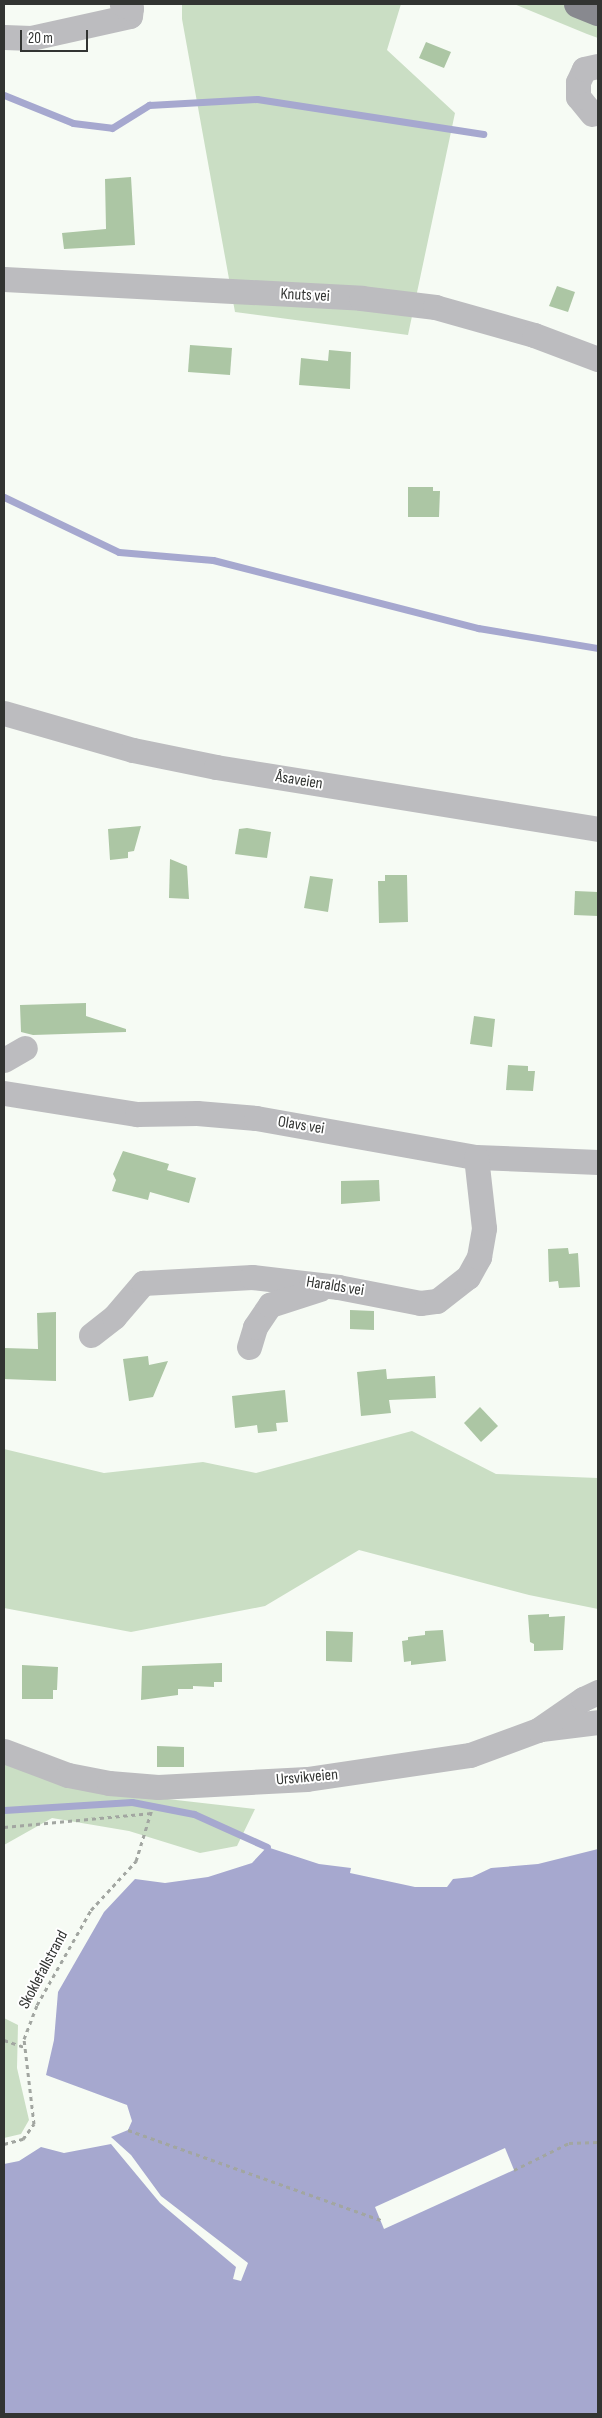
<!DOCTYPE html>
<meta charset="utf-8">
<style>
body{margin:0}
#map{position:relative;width:602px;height:2418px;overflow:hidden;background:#f6fbf4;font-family:"Sofia Sans Condensed",sans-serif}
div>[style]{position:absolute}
.green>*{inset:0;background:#cadec4}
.water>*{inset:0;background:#a6a8cf}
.pier>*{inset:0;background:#f6fbf4}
.stream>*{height:7px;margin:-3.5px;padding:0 3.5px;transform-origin:3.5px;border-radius:3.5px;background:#a6a8cf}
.building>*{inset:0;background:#acc6a4}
.path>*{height:3px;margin-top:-1.5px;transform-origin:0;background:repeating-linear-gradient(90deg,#a2a6a1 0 4px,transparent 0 8px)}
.minor>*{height:25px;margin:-12.5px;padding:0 12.5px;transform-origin:12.5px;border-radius:12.5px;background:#bcbcbf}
.major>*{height:28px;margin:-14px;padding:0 14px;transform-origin:14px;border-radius:14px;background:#88898f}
span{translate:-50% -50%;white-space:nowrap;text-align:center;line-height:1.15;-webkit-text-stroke:4px #fff;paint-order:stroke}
.street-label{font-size:16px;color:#323432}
.frame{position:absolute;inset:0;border:5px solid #323432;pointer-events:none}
.scale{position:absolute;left:20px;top:30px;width:68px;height:22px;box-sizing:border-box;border:2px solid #323432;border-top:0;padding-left:6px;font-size:15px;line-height:18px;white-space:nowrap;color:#323432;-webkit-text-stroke:4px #fff;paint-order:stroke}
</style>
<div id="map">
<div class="green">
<i style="clip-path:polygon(182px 4px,401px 4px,387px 50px,455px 113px,408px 335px,235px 312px,182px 19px)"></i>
<i style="clip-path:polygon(514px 4px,598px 4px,598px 38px,587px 34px)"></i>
<i style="clip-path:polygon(412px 1431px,496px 1474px,598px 1478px,598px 1609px,529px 1595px,359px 1550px,265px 1606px,131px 1632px,4px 1608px,4px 1449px,104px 1473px,203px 1462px,256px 1473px)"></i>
<i style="clip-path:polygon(4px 1764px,71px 1788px,255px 1809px,237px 1846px,200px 1853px,129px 1831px,52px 1818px,4px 1845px)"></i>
<i style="clip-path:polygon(4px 2018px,18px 2025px,17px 2068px,29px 2120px,21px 2134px,4px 2138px)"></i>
</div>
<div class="water">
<i style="clip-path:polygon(267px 1847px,319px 1864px,351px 1868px,350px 1873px,415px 1887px,447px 1887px,453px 1879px,472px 1877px,491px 1868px,538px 1864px,598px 1849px,598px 2414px,4px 2414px,4px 2164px,19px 2161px,41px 2147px,64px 2153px,111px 2144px,160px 2203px,236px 2267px,233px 2279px,241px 2281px,248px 2263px,161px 2196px,131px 2155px,111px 2137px,128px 2130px,132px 2121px,127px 2105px,46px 2075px,54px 2040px,58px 1992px,104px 1912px,135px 1879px,165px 1883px,208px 1877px,252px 1863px)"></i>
</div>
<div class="pier">
<i style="clip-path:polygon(505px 2148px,514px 2170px,384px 2229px,375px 2207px)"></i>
</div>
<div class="stream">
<i style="left:4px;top:95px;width:74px;rotate:22.1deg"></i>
<i style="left:73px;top:123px;width:39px;rotate:7deg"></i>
<i style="left:112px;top:128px;width:44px;rotate:-31.9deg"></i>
<i style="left:149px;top:105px;width:108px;rotate:-3.2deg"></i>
<i style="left:257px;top:99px;width:229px;rotate:8.8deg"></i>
<i style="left:4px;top:497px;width:127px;rotate:25.6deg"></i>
<i style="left:119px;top:552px;width:94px;rotate:4.9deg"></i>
<i style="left:213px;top:560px;width:274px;rotate:14.4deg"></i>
<i style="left:478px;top:628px;width:122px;rotate:9.5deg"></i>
<i style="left:4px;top:1810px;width:128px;rotate:-3.6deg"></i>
<i style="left:132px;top:1802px;width:63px;rotate:11deg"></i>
<i style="left:194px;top:1814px;width:80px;rotate:24.3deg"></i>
</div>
<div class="building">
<i style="clip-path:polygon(426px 42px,451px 52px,444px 68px,419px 58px)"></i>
<i style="clip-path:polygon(131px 177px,135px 245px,64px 249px,62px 233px,106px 229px,105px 179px)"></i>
<i style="clip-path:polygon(557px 286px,575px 292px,568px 312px,549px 306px)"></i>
<i style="clip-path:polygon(190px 345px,232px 348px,230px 375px,188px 372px)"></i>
<i style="clip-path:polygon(329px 350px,351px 352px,350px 389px,299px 385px,301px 358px,328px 361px)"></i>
<i style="clip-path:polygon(408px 487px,433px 487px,433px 491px,440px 491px,439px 517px,408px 517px)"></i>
<i style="clip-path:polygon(141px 826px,134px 851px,128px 852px,128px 858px,110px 860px,108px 829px)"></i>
<i style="clip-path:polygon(247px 828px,271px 832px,267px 858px,235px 854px,239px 829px)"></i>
<i style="clip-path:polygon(170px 859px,187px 866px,189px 899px,169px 898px)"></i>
<i style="clip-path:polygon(385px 875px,407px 875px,408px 922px,379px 923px,378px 881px,385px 881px)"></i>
<i style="clip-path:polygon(310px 876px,333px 879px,328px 912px,304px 908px)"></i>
<i style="clip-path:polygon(575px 891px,598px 892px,598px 916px,574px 915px)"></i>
<i style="clip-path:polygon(86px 1003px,86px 1016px,126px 1029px,126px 1032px,33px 1035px,21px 1032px,20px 1005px)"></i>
<i style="clip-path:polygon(474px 1016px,495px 1019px,492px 1047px,470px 1044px)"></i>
<i style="clip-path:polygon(508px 1065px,528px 1066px,528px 1071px,535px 1071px,533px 1091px,506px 1090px)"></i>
<i style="clip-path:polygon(123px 1151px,169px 1164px,167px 1170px,196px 1178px,189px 1203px,150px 1192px,148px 1200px,112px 1191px,116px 1180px,113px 1174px)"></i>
<i style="clip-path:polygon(379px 1180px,380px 1201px,341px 1204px,341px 1181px)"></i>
<i style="clip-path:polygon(568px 1248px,569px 1254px,578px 1253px,580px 1287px,559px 1288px,558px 1281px,549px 1282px,548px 1249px)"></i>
<i style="clip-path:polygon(350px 1310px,374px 1311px,374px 1330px,350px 1329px)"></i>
<i style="clip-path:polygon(56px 1312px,56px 1381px,4px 1379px,4px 1348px,38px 1349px,37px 1313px)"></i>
<i style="clip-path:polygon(148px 1356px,149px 1365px,168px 1361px,153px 1397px,129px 1401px,123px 1359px)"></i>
<i style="clip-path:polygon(386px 1369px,387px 1379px,435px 1376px,436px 1398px,389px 1400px,391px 1413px,361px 1416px,357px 1372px)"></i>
<i style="clip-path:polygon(285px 1390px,288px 1422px,276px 1423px,277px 1431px,258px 1433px,257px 1425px,235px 1428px,232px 1396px)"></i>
<i style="clip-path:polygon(480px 1407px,498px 1426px,481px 1442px,464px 1423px)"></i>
<i style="clip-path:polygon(549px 1614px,549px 1617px,565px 1616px,563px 1650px,534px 1651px,534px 1644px,530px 1642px,528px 1615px)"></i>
<i style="clip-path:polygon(443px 1630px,446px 1661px,411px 1665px,411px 1661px,404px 1662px,402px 1641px,408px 1640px,408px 1637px,425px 1635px,425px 1631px)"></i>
<i style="clip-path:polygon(326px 1631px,353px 1632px,352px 1662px,326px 1661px)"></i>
<i style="clip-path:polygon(222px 1663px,222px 1682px,214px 1682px,214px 1687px,193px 1686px,193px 1689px,178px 1689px,178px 1695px,141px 1700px,142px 1666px)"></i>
<i style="clip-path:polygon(22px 1665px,58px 1667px,57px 1690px,53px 1690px,53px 1699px,22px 1699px)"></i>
<i style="clip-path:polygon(157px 1746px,184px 1747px,184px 1767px,157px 1767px)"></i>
</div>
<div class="path">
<i style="left:4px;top:1827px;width:149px;rotate:-5.4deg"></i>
<i style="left:4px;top:2040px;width:21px;rotate:19deg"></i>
<i style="left:128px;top:2130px;width:269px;rotate:19.6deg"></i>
<i style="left:4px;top:2144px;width:20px;rotate:-15deg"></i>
<i style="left:23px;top:2139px;width:19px;rotate:-54deg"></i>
<i style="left:34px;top:2124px;width:86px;rotate:-96.7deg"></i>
<i style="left:24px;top:2039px;width:36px;rotate:-69deg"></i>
<i style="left:37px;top:2005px;width:109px;rotate:-60.4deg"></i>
<i style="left:91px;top:1910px;width:67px;rotate:-47.4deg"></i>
<i style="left:136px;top:1861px;width:54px;rotate:-72.9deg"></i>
<i style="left:514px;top:2170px;width:61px;rotate:-26.1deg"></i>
<i style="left:569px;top:2143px;width:29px;rotate:-2deg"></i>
</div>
<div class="minor">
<i style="left:4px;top:37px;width:27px;rotate:2deg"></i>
<i style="left:31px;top:38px;width:101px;rotate:-12.5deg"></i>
<i style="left:130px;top:16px;width:8px;rotate:-83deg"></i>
<i style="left:131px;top:8px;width:10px;rotate:-156deg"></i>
<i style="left:592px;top:114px;width:22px;rotate:-129deg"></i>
<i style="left:578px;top:97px;width:15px;rotate:-90deg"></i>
<i style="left:578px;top:82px;width:14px;rotate:-65deg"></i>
<i style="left:584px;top:69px;width:14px;rotate:-12deg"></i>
<i style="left:4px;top:279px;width:358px;rotate:3deg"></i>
<i style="left:361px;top:298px;width:75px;rotate:6.9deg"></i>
<i style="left:435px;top:307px;width:103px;rotate:15.8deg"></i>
<i style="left:534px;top:335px;width:68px;rotate:20.6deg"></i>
<i style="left:4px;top:713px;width:134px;rotate:16deg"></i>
<i style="left:133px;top:750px;width:85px;rotate:11.6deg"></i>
<i style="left:216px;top:767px;width:387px;rotate:9.2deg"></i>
<i style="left:4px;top:1060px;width:24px;rotate:-30deg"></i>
<i style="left:4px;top:1093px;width:135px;rotate:9deg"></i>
<i style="left:137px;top:1114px;width:60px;rotate:-1deg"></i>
<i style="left:197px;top:1113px;width:59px;rotate:4.8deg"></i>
<i style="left:256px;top:1118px;width:223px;rotate:10.1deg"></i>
<i style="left:476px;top:1157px;width:122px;rotate:2.3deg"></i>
<i style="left:91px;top:1335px;width:29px;rotate:-38deg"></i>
<i style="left:114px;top:1317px;width:45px;rotate:-49.5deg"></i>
<i style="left:143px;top:1283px;width:109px;rotate:-3.2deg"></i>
<i style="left:252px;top:1277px;width:87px;rotate:6.6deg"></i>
<i style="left:338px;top:1287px;width:84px;rotate:11deg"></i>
<i style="left:420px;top:1303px;width:17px;rotate:-7deg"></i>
<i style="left:437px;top:1301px;width:39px;rotate:-38deg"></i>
<i style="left:468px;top:1277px;width:23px;rotate:-61deg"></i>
<i style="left:479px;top:1257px;width:29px;rotate:-80deg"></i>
<i style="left:484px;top:1228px;width:71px;rotate:-96.4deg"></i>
<i style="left:249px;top:1347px;width:21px;rotate:-73deg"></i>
<i style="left:255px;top:1327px;width:27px;rotate:-56deg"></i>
<i style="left:270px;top:1305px;width:52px;rotate:-17.7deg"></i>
<i style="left:541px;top:1729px;width:57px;rotate:-7deg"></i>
<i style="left:4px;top:1751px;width:68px;rotate:20.6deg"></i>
<i style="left:68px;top:1775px;width:42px;rotate:11deg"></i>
<i style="left:109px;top:1783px;width:49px;rotate:4.7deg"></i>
<i style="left:158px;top:1787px;width:149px;rotate:-3.1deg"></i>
<i style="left:307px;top:1779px;width:165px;rotate:-8.4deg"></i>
<i style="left:470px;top:1755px;width:72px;rotate:-20.2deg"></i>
<i style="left:538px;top:1730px;width:55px;rotate:-34.6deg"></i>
<i style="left:583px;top:1699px;width:17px;rotate:-25deg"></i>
</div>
<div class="major">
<i style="left:578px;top:4px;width:22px;rotate:22deg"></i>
</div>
<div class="street-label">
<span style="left:305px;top:296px;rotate:3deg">Knuts vei</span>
<span style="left:299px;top:781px;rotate:9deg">Åsaveien</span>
<span style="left:301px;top:1126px;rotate:9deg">Olavs vei</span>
<span style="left:335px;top:1287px;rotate:9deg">Haralds vei</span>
<span style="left:307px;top:1778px;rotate:-5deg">Ursvikveien</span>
<span style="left:44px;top:1970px;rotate:-62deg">Skoklefallstrand</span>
</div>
<div class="frame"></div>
<div class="scale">20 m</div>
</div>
